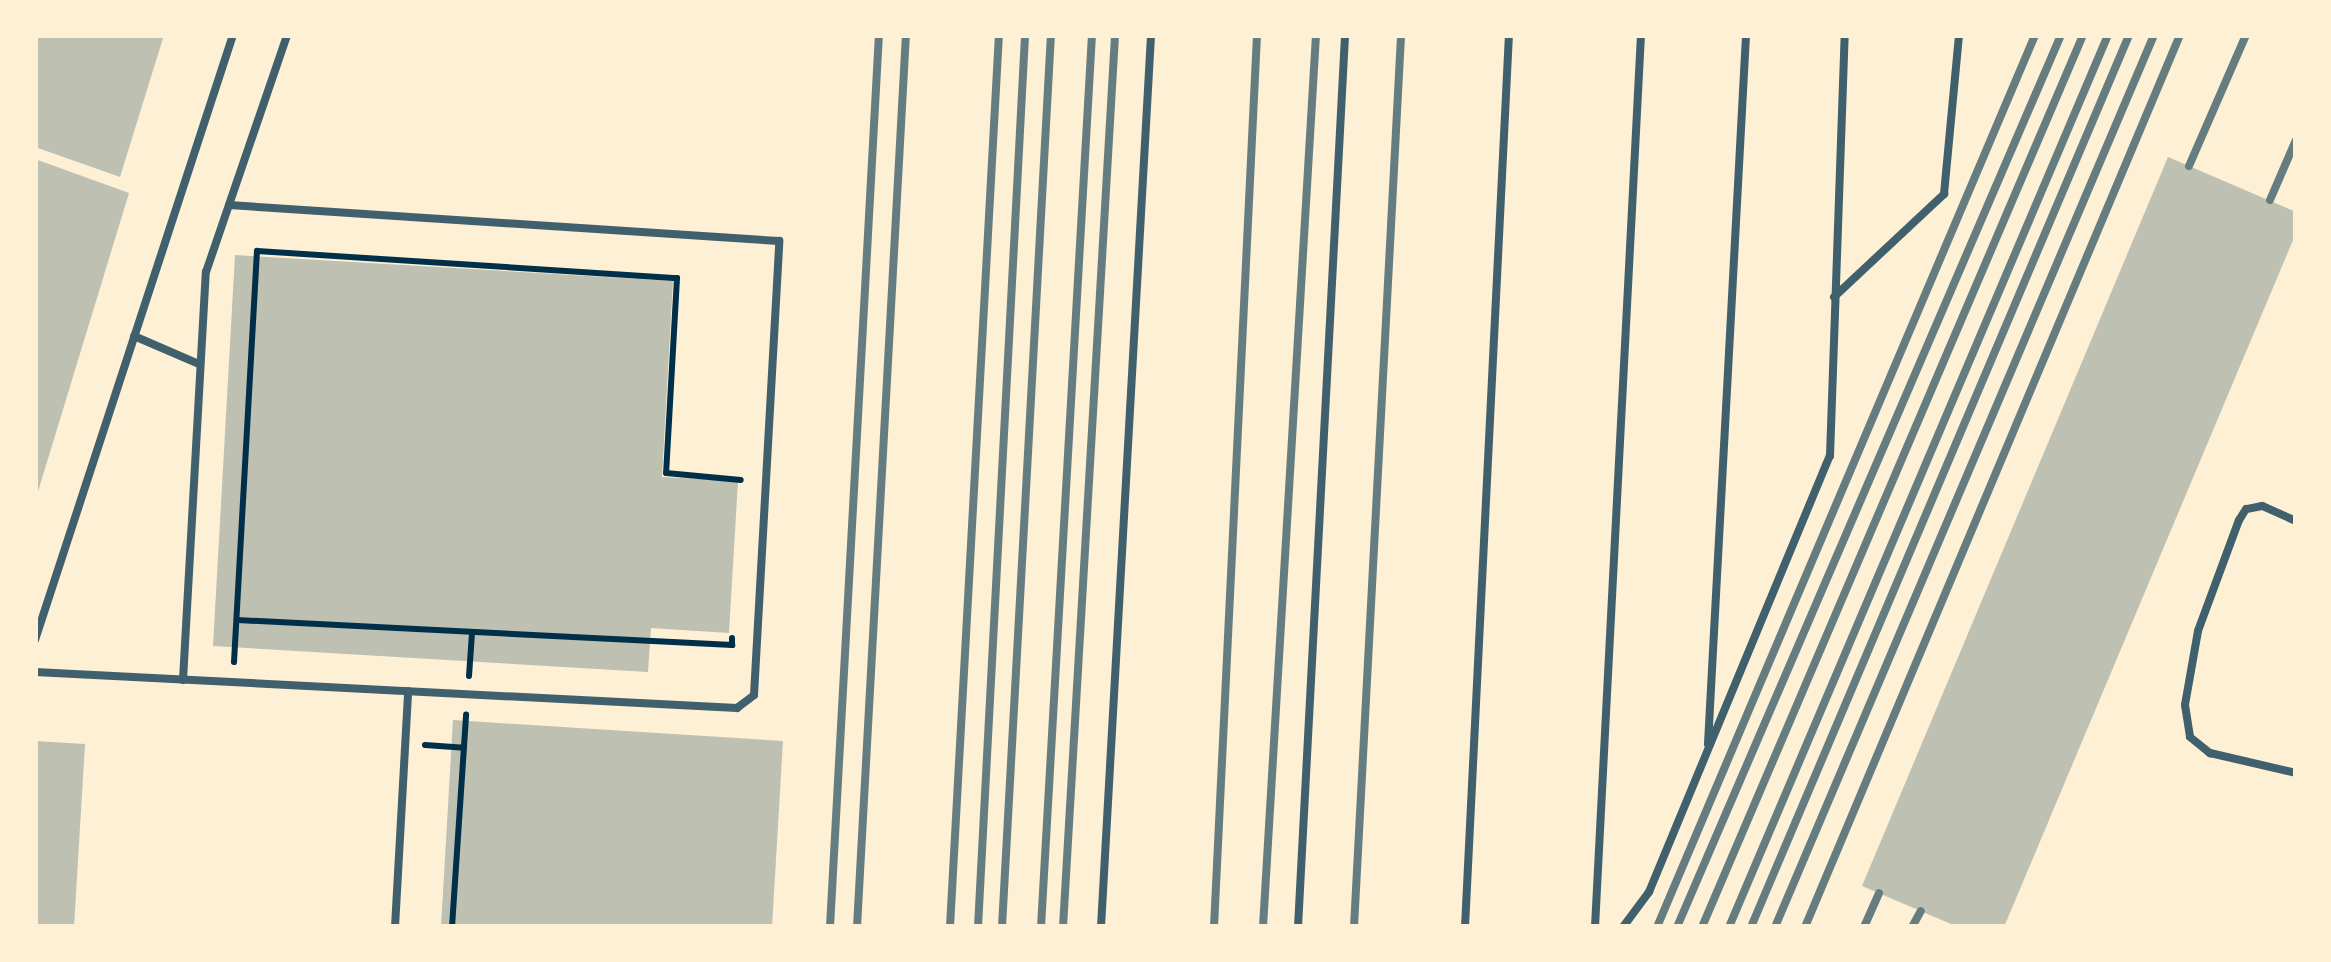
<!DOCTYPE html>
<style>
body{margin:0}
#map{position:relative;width:2331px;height:962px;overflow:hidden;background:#fdf0d5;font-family:Lato,sans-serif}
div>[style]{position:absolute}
.building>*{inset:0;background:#bec0b2}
.path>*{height:6px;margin:-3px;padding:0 3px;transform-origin:3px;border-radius:3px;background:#003049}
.service>*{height:8px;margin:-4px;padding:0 4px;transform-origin:4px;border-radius:4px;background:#3f606c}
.rail>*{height:8px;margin:-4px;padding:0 4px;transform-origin:4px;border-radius:4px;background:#657d81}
span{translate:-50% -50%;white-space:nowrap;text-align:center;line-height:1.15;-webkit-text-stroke:10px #fdf0d5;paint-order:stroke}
.frame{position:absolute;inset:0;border:38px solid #fdf0d5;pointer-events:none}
</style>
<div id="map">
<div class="building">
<i style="clip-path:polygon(35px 35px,164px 35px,120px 177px,35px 147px)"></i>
<i style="clip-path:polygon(2168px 157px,2296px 212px,2296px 233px,2004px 927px,1958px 927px,1862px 886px)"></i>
<i style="clip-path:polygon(35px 159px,129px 193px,36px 498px,35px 498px)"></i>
<i style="clip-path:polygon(235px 255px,673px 281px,662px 477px,738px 481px,729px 633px,651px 628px,648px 672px,213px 646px)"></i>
<i style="clip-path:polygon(453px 720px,783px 741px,772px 927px,441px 927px)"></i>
<i style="clip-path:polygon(35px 741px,85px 744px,74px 927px,35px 927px)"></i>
</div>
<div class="path">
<i style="left:237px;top:620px;width:496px;rotate:2.9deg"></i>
<i style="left:732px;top:645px;width:7px;rotate:-90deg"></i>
<i style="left:234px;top:662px;width:412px;rotate:-86.8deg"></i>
<i style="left:257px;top:251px;width:421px;rotate:3.7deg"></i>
<i style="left:677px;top:278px;width:195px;rotate:93.2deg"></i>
<i style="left:666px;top:473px;width:75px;rotate:5.3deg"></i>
<i style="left:469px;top:676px;width:43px;rotate:-86deg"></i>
<i style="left:425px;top:745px;width:39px;rotate:4deg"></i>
<i style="left:452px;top:927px;width:213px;rotate:-86.2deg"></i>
</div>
<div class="service">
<i style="left:1834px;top:297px;width:151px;rotate:-43.1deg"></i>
<i style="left:1944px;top:194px;width:160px;rotate:-84.6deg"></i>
<i style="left:134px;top:336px;width:71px;rotate:23.3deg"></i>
<i style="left:2296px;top:521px;width:37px;rotate:-156deg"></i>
<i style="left:2262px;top:506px;width:16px;rotate:169deg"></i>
<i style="left:2246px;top:509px;width:13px;rotate:122deg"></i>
<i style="left:2239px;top:520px;width:118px;rotate:110.3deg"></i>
<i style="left:2198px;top:631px;width:75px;rotate:100deg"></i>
<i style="left:2185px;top:705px;width:32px;rotate:81deg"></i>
<i style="left:2190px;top:737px;width:26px;rotate:39deg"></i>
<i style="left:2210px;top:753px;width:88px;rotate:13.1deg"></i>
<i style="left:35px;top:640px;width:637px;rotate:-71.88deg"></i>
<i style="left:35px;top:672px;width:703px;rotate:2.94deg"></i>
<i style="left:737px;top:708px;width:21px;rotate:-37deg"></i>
<i style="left:754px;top:695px;width:455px;rotate:-86.8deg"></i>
<i style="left:779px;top:241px;width:551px;rotate:-176.26deg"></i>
<i style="left:183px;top:680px;width:409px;rotate:-86.8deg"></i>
<i style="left:206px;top:272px;width:250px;rotate:-71.1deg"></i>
<i style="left:1708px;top:744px;width:710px;rotate:-86.93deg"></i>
<i style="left:395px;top:927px;width:236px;rotate:-86.8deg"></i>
<i style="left:1101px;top:927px;width:893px;rotate:-86.79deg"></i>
<i style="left:1298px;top:927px;width:893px;rotate:-86.98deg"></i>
<i style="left:1465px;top:927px;width:893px;rotate:-87.18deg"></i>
<i style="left:1595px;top:927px;width:893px;rotate:-87.05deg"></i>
<i style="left:1623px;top:927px;width:44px;rotate:-53.4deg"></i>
<i style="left:1649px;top:892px;width:472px;rotate:-67.5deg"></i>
<i style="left:1830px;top:456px;width:421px;rotate:-88deg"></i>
</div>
<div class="rail">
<i style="left:2189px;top:166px;width:143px;rotate:-66.5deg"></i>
<i style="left:2270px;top:200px;width:65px;rotate:-66.6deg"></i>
<i style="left:830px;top:927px;width:893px;rotate:-86.86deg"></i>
<i style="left:857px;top:927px;width:893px;rotate:-86.86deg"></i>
<i style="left:950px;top:927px;width:893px;rotate:-86.86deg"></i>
<i style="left:978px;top:927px;width:893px;rotate:-86.98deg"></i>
<i style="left:1002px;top:927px;width:893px;rotate:-86.86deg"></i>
<i style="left:1041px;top:927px;width:893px;rotate:-86.73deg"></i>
<i style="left:1063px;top:927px;width:894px;rotate:-86.66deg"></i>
<i style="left:1214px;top:927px;width:893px;rotate:-87.24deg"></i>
<i style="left:1263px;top:927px;width:894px;rotate:-86.6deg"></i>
<i style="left:1354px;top:927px;width:893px;rotate:-86.98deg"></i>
<i style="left:1657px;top:927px;width:969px;rotate:-67.03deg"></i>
<i style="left:1677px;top:927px;width:971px;rotate:-66.71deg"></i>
<i style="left:1702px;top:927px;width:970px;rotate:-66.87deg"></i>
<i style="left:1729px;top:927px;width:969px;rotate:-66.98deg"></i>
<i style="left:1751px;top:927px;width:969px;rotate:-67.03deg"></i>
<i style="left:1775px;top:927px;width:969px;rotate:-66.98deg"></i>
<i style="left:1805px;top:927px;width:968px;rotate:-67.2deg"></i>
<i style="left:1864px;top:927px;width:37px;rotate:-66deg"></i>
<i style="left:1912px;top:927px;width:18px;rotate:-61deg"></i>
</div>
<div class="frame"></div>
</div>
